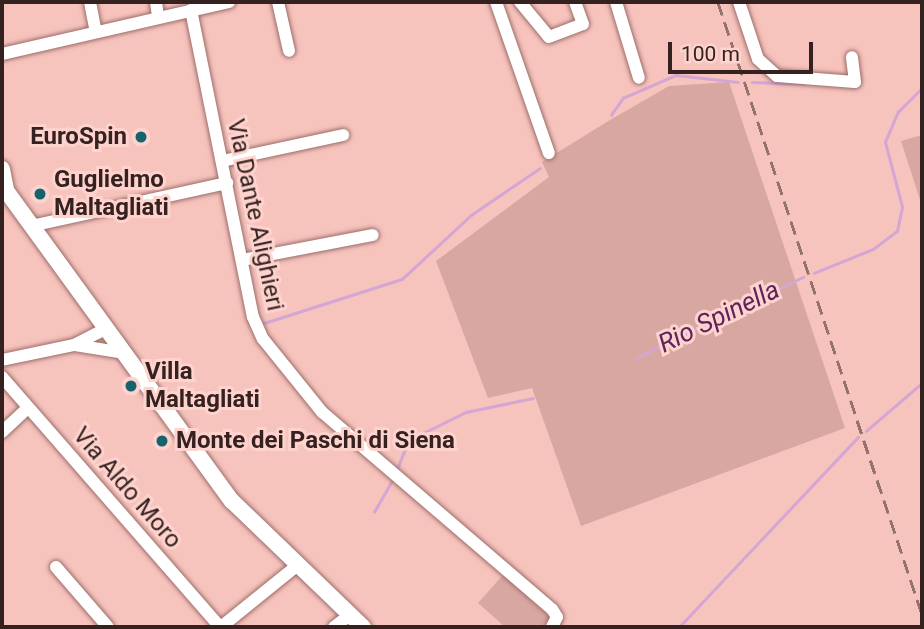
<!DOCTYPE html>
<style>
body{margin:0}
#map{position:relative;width:924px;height:629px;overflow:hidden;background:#f7c3bd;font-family:Roboto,sans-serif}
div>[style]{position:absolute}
.green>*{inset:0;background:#d9a7a2}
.stream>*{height:2.5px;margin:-1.25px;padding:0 1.25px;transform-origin:1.25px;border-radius:1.25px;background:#d3a6d4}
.roads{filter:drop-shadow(0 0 2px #9d6e69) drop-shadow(0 0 2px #9d6e69)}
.minor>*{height:12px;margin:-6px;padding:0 6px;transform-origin:6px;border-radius:6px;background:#fff}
.major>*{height:16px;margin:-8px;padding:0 8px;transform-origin:8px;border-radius:8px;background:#fff}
.rail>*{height:2.5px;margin-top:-1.25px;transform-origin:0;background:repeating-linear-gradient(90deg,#95726e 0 14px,transparent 0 21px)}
.dots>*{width:19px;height:19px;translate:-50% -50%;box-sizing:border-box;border:4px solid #fed3ce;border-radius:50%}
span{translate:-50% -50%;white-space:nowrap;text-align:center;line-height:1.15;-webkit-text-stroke:6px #fed3ce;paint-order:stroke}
.poi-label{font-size:24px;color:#352220;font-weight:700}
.right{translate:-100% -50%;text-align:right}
.left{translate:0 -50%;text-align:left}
.street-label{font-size:24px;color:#352220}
.water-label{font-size:26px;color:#5a245c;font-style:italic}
.frame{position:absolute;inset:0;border:4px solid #352220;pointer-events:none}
.scale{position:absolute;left:668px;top:42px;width:145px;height:32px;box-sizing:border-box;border:4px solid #352220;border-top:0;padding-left:9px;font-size:21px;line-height:24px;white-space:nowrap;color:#352220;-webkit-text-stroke:5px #fed3ce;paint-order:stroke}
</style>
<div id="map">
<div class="green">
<i style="clip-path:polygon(729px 82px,845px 428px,581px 526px,532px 388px,488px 398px,436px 261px,549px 177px,542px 162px,610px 120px,669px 86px)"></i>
<i style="clip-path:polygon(922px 135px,922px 206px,901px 141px)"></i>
<i style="clip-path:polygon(503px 575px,550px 617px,543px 627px,505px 627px,478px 603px)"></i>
</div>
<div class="stream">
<i style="left:752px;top:82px;width:52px;rotate:2.2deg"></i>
<i style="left:611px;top:115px;width:21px;rotate:-55deg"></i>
<i style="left:623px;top:98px;width:58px;rotate:-23.5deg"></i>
<i style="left:676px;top:75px;width:62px;rotate:6.4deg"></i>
<i style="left:814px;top:273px;width:64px;rotate:-22.1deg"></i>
<i style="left:873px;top:249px;width:30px;rotate:-37deg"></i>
<i style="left:897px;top:231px;width:25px;rotate:-78deg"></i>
<i style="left:902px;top:207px;width:67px;rotate:-104.7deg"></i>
<i style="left:885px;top:142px;width:33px;rotate:-67deg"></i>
<i style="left:898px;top:112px;width:34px;rotate:-45deg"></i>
<i style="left:264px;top:323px;width:145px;rotate:-17.7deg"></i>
<i style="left:402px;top:279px;width:94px;rotate:-42.8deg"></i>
<i style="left:471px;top:215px;width:83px;rotate:-34.3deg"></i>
<i style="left:636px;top:358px;width:186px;rotate:-25.9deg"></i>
<i style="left:866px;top:431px;width:74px;rotate:-40.6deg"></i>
<i style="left:397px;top:469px;width:31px;rotate:-68deg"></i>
<i style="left:409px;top:440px;width:64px;rotate:-26.2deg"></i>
<i style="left:466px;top:412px;width:68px;rotate:-11.8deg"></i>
<i style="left:374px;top:512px;width:38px;rotate:-60deg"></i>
<i style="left:679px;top:627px;width:261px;rotate:-46.7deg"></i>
</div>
<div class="roads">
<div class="minor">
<i style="left:90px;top:2px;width:26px;rotate:79deg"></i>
<i style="left:156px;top:2px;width:14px;rotate:82deg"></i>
<i style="left:278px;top:2px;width:50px;rotate:77.3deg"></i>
<i style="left:496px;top:2px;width:160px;rotate:70.7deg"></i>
<i style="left:520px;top:2px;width:45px;rotate:50.4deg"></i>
<i style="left:549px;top:37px;width:36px;rotate:-21deg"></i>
<i style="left:583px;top:24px;width:23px;rotate:-110deg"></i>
<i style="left:616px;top:2px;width:79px;rotate:73.2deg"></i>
<i style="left:739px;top:2px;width:60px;rotate:71.6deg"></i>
<i style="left:758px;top:59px;width:25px;rotate:42deg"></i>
<i style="left:777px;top:76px;width:78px;rotate:4.4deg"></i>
<i style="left:855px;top:82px;width:25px;rotate:-97deg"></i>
<i style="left:191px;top:10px;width:313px;rotate:78.6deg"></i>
<i style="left:253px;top:317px;width:24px;rotate:66deg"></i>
<i style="left:263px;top:339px;width:94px;rotate:51.1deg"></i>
<i style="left:322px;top:412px;width:303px;rotate:40.6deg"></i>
<i style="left:552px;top:609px;width:9px;rotate:58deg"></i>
<i style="left:557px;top:617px;width:11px;rotate:117deg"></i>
<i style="left:2px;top:54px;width:233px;rotate:-12.9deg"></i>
<i style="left:222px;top:161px;width:124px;rotate:-12.1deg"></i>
<i style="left:31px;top:226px;width:201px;rotate:-12.4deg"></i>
<i style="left:242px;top:260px;width:133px;rotate:-10.8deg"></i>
<i style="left:75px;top:345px;width:51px;rotate:9.1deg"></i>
<i style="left:2px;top:360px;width:74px;rotate:-11.8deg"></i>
<i style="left:74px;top:345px;width:37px;rotate:-27deg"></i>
<i style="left:2px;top:377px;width:332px;rotate:48.9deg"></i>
<i style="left:2px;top:432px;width:35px;rotate:-43deg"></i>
<i style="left:56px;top:567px;width:79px;rotate:49.1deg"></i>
<i style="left:221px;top:627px;width:100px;rotate:-38.9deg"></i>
<i style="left:334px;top:627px;width:21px;rotate:-37deg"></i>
</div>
<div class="major">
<i style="left:2px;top:169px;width:21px;rotate:79deg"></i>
<i style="left:2px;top:185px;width:391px;rotate:54deg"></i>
<i style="left:232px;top:501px;width:182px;rotate:43.9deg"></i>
</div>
</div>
<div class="rail">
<i style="left:718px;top:2px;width:645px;rotate:71.57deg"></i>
</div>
<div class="dots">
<i style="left:141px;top:137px;background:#15636b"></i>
<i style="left:40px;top:194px;background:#15636b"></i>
<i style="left:131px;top:386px;background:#15636b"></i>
<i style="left:162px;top:441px;background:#15636b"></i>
</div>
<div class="poi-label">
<span class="right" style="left:127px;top:137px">EuroSpin</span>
<span class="left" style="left:54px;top:194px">Guglielmo<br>Maltagliati</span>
<span class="left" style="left:145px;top:386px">Villa<br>Maltagliati</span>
<span class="left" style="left:176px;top:441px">Monte dei Paschi di Siena</span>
</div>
<div class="street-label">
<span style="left:255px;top:215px;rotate:78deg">Via Dante Alighieri</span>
<span style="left:127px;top:488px;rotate:49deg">Via Aldo Moro</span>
</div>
<div class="water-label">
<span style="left:719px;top:317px;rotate:-26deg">Rio Spinella</span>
</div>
<div class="frame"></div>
<div class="scale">100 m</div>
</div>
